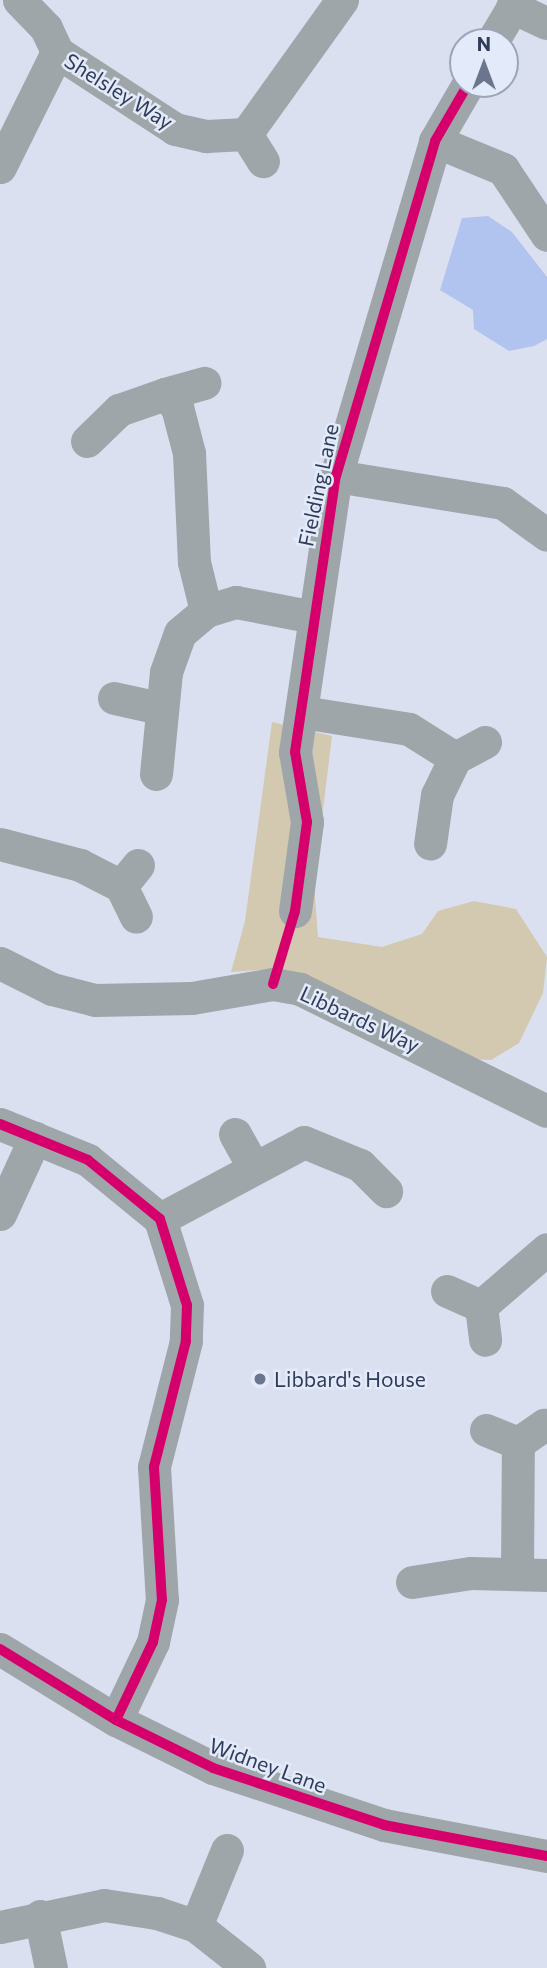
<!DOCTYPE html>
<style>
body{margin:0}
#map{position:relative;width:547px;height:1968px;overflow:hidden;background:#dae0f0;font-family:Commissioner,sans-serif}
div>[style]{position:absolute}
.green>*{inset:0;background:#d3c8b0}
.water>*{inset:0;background:#b1c3ef}
.minor>*{height:33px;margin:-16.5px;padding:0 16.5px;transform-origin:16.5px;border-radius:16.5px;background:#9fa6a9}
.cycleway>*{height:10px;margin:-5px;padding:0 5px;transform-origin:5px;border-radius:5px;background:#d6006c}
.dots>*{width:19px;height:19px;translate:-50% -50%;box-sizing:border-box;border:4px solid #e3eaf9;border-radius:50%}
span{translate:-50% -50%;white-space:nowrap;text-align:center;line-height:1.15;-webkit-text-stroke:5px #e3eaf9;paint-order:stroke}
.street-label{font-size:21px;color:#303c5a}
.poi-label{font-size:21px;color:#303c5a}
.left{translate:0 -50%;text-align:left}
.north{position:absolute;left:449px;top:28px;width:70px;height:70px;box-sizing:border-box;background:#e3eaf9;border:2px solid #9ba4b9;border-radius:50%;rotate:0deg;font-size:19px;font-weight:700;line-height:28px;text-align:center;color:#303c5a}
.north::after{content:'';display:block;margin:auto;width:24px;height:32px;background:#6c758e;clip-path:polygon(50% 0,100% 100%,50% 72%,0 100%)}
</style>
<div id="map">
<div class="green">
<i style="clip-path:polygon(272px 722px,332px 736px,314px 883px,318px 937px,382px 947px,422px 934px,438px 911px,474px 901px,516px 909px,547px 957px,543px 993px,519px 1043px,491px 1060px,469px 1059px,261px 970px,231px 972px,245px 921px)"></i>
</div>
<div class="water">
<i style="clip-path:polygon(488px 216px,512px 232px,547px 277px,547px 339px,534px 346px,509px 351px,474px 329px,473px 310px,440px 290px,462px 218px)"></i>
</div>
<div class="minor">
<i style="left:19px;top:0;width:39px;rotate:46deg"></i>
<i style="left:46px;top:28px;width:26px;rotate:65deg"></i>
<i style="left:57px;top:52px;width:141px;rotate:33.1deg"></i>
<i style="left:175px;top:129px;width:32px;rotate:13deg"></i>
<i style="left:206px;top:136px;width:40px;rotate:-2.9deg"></i>
<i style="left:246px;top:134px;width:165px;rotate:-54.4deg"></i>
<i style="left:512px;top:7px;width:38px;rotate:25deg"></i>
<i style="left:492px;top:42px;width:49px;rotate:-59.2deg"></i>
<i style="left:246px;top:134px;width:32px;rotate:58deg"></i>
<i style="left:435px;top:141px;width:74px;rotate:22.4deg"></i>
<i style="left:503px;top:169px;width:79px;rotate:56.3deg"></i>
<i style="left:0;top:167px;width:128px;rotate:-63.6deg"></i>
<i style="left:165px;top:394px;width:41px;rotate:-15.8deg"></i>
<i style="left:87px;top:441px;width:45px;rotate:-44.1deg"></i>
<i style="left:119px;top:410px;width:49px;rotate:-19.2deg"></i>
<i style="left:165px;top:394px;width:18px;rotate:47deg"></i>
<i style="left:177px;top:407px;width:48px;rotate:75.4deg"></i>
<i style="left:189px;top:453px;width:109px;rotate:87.4deg"></i>
<i style="left:194px;top:562px;width:50px;rotate:76.2deg"></i>
<i style="left:206px;top:611px;width:31px;rotate:-17deg"></i>
<i style="left:236px;top:602px;width:79px;rotate:10.9deg"></i>
<i style="left:336px;top:476px;width:169px;rotate:9.2deg"></i>
<i style="left:503px;top:503px;width:54px;rotate:36deg"></i>
<i style="left:114px;top:698px;width:47px;rotate:12.3deg"></i>
<i style="left:302px;top:712px;width:108px;rotate:9deg"></i>
<i style="left:409px;top:729px;width:54px;rotate:32.2deg"></i>
<i style="left:455px;top:758px;width:41px;rotate:115.9deg"></i>
<i style="left:437px;top:795px;width:49px;rotate:98.1deg"></i>
<i style="left:455px;top:758px;width:34px;rotate:-28deg"></i>
<i style="left:156px;top:774px;width:102px;rotate:-84.4deg"></i>
<i style="left:166px;top:672px;width:41px;rotate:-70.3deg"></i>
<i style="left:180px;top:633px;width:34px;rotate:-40deg"></i>
<i style="left:0;top:844px;width:83px;rotate:14.7deg"></i>
<i style="left:80px;top:865px;width:46px;rotate:27.1deg"></i>
<i style="left:121px;top:886px;width:27px;rotate:-51deg"></i>
<i style="left:121px;top:886px;width:34px;rotate:64deg"></i>
<i style="left:295px;top:911px;width:90px;rotate:-82.3deg"></i>
<i style="left:307px;top:822px;width:71px;rotate:-99.7deg"></i>
<i style="left:295px;top:752px;width:279px;rotate:-81.6deg"></i>
<i style="left:336px;top:476px;width:349px;rotate:-73.5deg"></i>
<i style="left:435px;top:141px;width:66px;rotate:-59.9deg"></i>
<i style="left:0;top:963px;width:58px;rotate:26.6deg"></i>
<i style="left:52px;top:989px;width:44px;rotate:14.3deg"></i>
<i style="left:95px;top:1000px;width:97px;rotate:-1.2deg"></i>
<i style="left:192px;top:998px;width:82px;rotate:-9.8deg"></i>
<i style="left:273px;top:984px;width:27px;rotate:10deg"></i>
<i style="left:300px;top:989px;width:275px;rotate:26.3deg"></i>
<i style="left:0;top:1124px;width:95px;rotate:22.2deg"></i>
<i style="left:88px;top:1160px;width:93px;rotate:39.3deg"></i>
<i style="left:160px;top:1219px;width:90px;rotate:72.6deg"></i>
<i style="left:187px;top:1305px;width:36px;rotate:92deg"></i>
<i style="left:186px;top:1341px;width:130px;rotate:104.3deg"></i>
<i style="left:154px;top:1467px;width:133px;rotate:86.6deg"></i>
<i style="left:162px;top:1600px;width:43px;rotate:102.1deg"></i>
<i style="left:153px;top:1642px;width:86px;rotate:115.4deg"></i>
<i style="left:235px;top:1134px;width:35px;rotate:61deg"></i>
<i style="left:0;top:1214px;width:84px;rotate:-65.3deg"></i>
<i style="left:160px;top:1219px;width:163px;rotate:-28.1deg"></i>
<i style="left:304px;top:1142px;width:61px;rotate:22.3deg"></i>
<i style="left:360px;top:1165px;width:37px;rotate:45deg"></i>
<i style="left:447px;top:1291px;width:37px;rotate:24deg"></i>
<i style="left:481px;top:1306px;width:87px;rotate:-40.8deg"></i>
<i style="left:481px;top:1306px;width:34px;rotate:83deg"></i>
<i style="left:486px;top:1430px;width:35px;rotate:22deg"></i>
<i style="left:517px;top:1573px;width:130px;rotate:-89.6deg"></i>
<i style="left:518px;top:1443px;width:32px;rotate:-35deg"></i>
<i style="left:412px;top:1582px;width:60px;rotate:-8.7deg"></i>
<i style="left:471px;top:1573px;width:76px;rotate:1.5deg"></i>
<i style="left:0;top:1649px;width:136px;rotate:31.5deg"></i>
<i style="left:116px;top:1720px;width:108px;rotate:26.3deg"></i>
<i style="left:213px;top:1768px;width:180px;rotate:18.4deg"></i>
<i style="left:384px;top:1825px;width:166px;rotate:10.8deg"></i>
<i style="left:40px;top:1916px;width:53px;rotate:78.1deg"></i>
<i style="left:196px;top:1926px;width:82px;rotate:-67.8deg"></i>
<i style="left:0;top:1927px;width:106px;rotate:-11.9deg"></i>
<i style="left:104px;top:1905px;width:54px;rotate:8.6deg"></i>
<i style="left:157px;top:1913px;width:41px;rotate:18.4deg"></i>
<i style="left:196px;top:1926px;width:68px;rotate:38.4deg"></i>
</div>
<div class="cycleway">
<i style="left:273px;top:984px;width:76px;rotate:-73.2deg"></i>
<i style="left:295px;top:911px;width:90px;rotate:-82.3deg"></i>
<i style="left:307px;top:822px;width:71px;rotate:-99.7deg"></i>
<i style="left:295px;top:752px;width:279px;rotate:-81.6deg"></i>
<i style="left:336px;top:476px;width:349px;rotate:-73.5deg"></i>
<i style="left:435px;top:141px;width:66px;rotate:-59.9deg"></i>
<i style="left:0;top:1124px;width:95px;rotate:22.2deg"></i>
<i style="left:88px;top:1160px;width:93px;rotate:39.3deg"></i>
<i style="left:160px;top:1219px;width:90px;rotate:72.6deg"></i>
<i style="left:187px;top:1305px;width:36px;rotate:92deg"></i>
<i style="left:186px;top:1341px;width:130px;rotate:104.3deg"></i>
<i style="left:154px;top:1467px;width:133px;rotate:86.6deg"></i>
<i style="left:162px;top:1600px;width:43px;rotate:102.1deg"></i>
<i style="left:153px;top:1642px;width:86px;rotate:115.4deg"></i>
<i style="left:0;top:1649px;width:136px;rotate:31.5deg"></i>
<i style="left:116px;top:1720px;width:108px;rotate:26.3deg"></i>
<i style="left:213px;top:1768px;width:180px;rotate:18.4deg"></i>
<i style="left:384px;top:1825px;width:166px;rotate:10.8deg"></i>
</div>
<div class="dots">
<i style="left:260px;top:1379px;background:#6c758e"></i>
</div>
<div class="street-label">
<span style="left:119px;top:91px;rotate:32deg">Shelsley Way</span>
<span style="left:318px;top:485px;rotate:-78deg">Fielding Lane</span>
<span style="left:360px;top:1019px;rotate:25deg">Libbards Way</span>
<span style="left:268px;top:1765px;rotate:20deg">Widney Lane</span>
</div>
<div class="poi-label">
<span class="left" style="left:274px;top:1379px">Libbard's House</span>
</div>
<div class="north">N</div>
</div>
